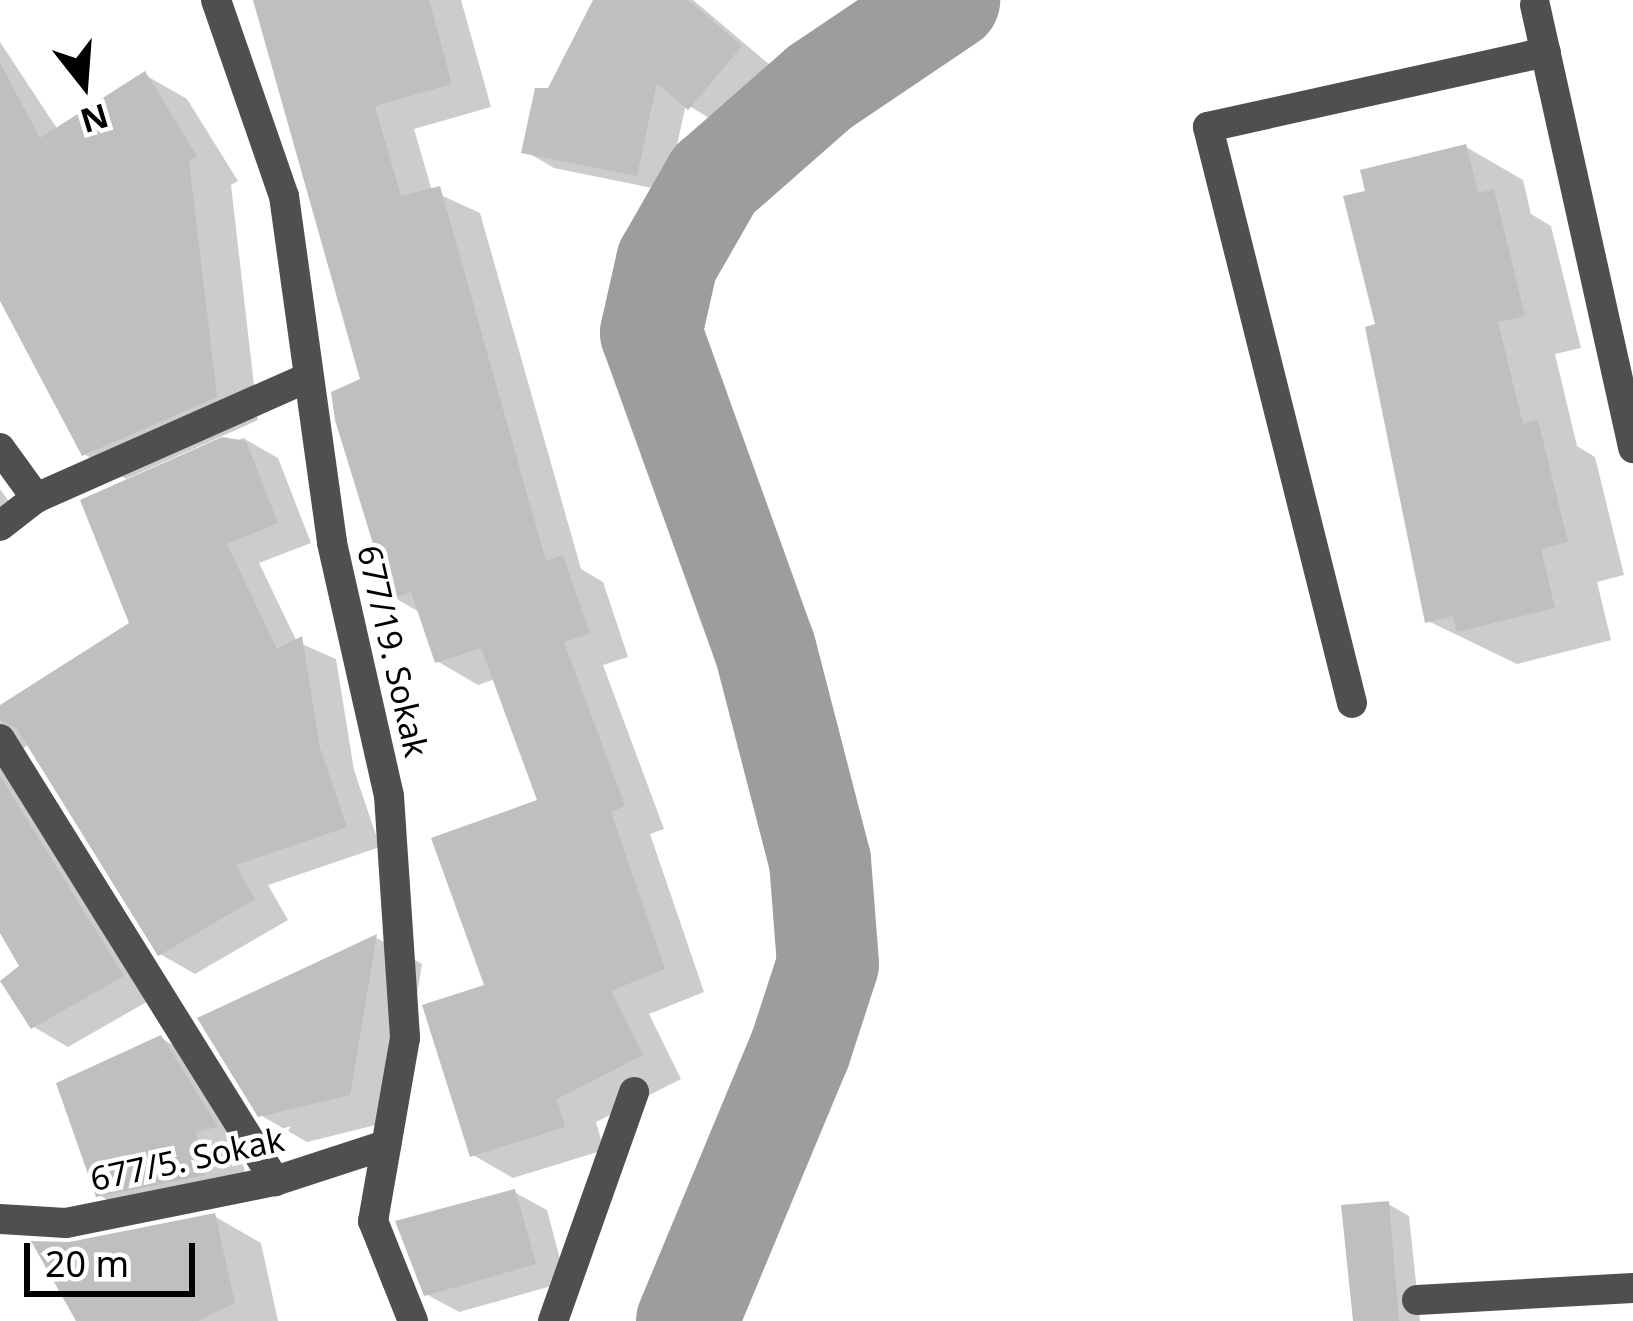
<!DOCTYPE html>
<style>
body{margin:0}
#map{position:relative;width:1633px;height:1321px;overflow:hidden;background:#fff;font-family:"Noto Sans",sans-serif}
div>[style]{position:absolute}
.shadow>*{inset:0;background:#0003}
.river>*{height:102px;margin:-51px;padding:0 51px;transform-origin:51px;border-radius:51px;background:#9d9d9d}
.building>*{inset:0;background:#bfbfbf}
.minor>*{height:30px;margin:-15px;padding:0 15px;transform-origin:15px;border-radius:15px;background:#4f4f4f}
span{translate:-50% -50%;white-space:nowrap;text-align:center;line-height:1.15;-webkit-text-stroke:9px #fff;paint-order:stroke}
.street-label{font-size:33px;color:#000}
.north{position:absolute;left:24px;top:24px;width:120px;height:120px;-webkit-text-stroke:9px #fff;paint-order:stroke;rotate:163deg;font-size:33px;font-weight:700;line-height:48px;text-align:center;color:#000}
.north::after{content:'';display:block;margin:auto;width:42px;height:54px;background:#000;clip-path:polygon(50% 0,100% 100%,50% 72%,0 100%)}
.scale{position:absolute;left:24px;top:1243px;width:171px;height:54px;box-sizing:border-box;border:6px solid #000;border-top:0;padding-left:15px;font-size:36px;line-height:42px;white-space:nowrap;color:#000;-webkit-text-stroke:9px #fff;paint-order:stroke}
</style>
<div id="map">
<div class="shadow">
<i style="clip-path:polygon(256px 0,461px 0,491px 107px,414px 129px,432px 191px,480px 213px,581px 569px,603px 582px,628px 657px,603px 665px,664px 829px,650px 834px,704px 992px,649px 1014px,681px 1079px,596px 1122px,604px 1150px,513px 1178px,473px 1155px,488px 987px,541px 802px,495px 679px,478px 685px,437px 661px,421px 613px,393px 597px,364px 380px)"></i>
<i style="clip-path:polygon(596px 0,693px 0,770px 65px,719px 124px,686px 104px,667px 191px,554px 168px,525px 151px,538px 88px,550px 90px)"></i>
<i style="clip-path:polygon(0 42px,58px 130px,145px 75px,187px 99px,238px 181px,231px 185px,258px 420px,126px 479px,84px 454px,0 295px)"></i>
<i style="clip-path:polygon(1466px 147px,1523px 180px,1531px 214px,1551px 226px,1581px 348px,1555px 354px,1577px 446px,1595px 457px,1624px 575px,1597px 582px,1611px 640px,1517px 664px,1428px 621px,1378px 326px,1368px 193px)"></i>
<i style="clip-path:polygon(243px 438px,278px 458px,311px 543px,259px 563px,297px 642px,336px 659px,354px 770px,380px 847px,268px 885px,288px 920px,195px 974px,160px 954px,29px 743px,14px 759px,157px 996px,68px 1047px,34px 1027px,23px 967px,0 927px,0 709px,133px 625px,84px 501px)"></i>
<i style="clip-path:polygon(0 489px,13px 507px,0 515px)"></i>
<i style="clip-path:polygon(377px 938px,422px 964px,396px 1120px,307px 1142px,260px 1115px,201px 1019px)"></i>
<i style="clip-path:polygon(161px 1038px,207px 1065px,262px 1153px,242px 1159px,251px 1201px,145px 1222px,99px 1195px)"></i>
<i style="clip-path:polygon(514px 1192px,547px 1210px,566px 1282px,459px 1312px,426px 1294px)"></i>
<i style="clip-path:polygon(1388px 1204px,1409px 1216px,1420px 1321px,1353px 1321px)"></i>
<i style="clip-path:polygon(214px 1216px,261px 1243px,278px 1321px,79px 1321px,70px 1245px)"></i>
</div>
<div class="river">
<i style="left:687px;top:1321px;width:294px;rotate:-67.4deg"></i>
<i style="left:800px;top:1050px;width:90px;rotate:-72deg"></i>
<i style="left:828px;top:964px;width:103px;rotate:-94.4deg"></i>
<i style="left:820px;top:861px;width:219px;rotate:-104.5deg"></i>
<i style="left:765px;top:649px;width:336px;rotate:-109.8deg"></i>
<i style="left:651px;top:333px;width:73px;rotate:-77.3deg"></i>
<i style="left:667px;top:262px;width:95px;rotate:-60.2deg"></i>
<i style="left:714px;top:180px;width:141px;rotate:-41.3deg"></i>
<i style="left:820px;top:87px;width:156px;rotate:-34deg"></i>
</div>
<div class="building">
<i style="clip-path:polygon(253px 0,429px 0,452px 84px,375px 106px,401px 196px,440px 186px,546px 561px,563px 555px,590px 634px,564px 642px,625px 806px,611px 812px,665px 969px,611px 991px,643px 1055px,557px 1099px,565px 1127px,470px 1157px,422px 1005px,484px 985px,431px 838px,537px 800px,481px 648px,435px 663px,411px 592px,390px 599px,335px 420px,331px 392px,360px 379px)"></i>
<i style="clip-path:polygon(593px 0,688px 0,742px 46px,688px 110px,657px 83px,637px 176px,521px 153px,535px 88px,548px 88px)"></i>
<i style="clip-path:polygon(0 63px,40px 138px,145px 71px,197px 156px,189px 161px,217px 397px,82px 456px,0 301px)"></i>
<i style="clip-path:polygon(1466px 144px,1478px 193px,1494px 189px,1525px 316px,1498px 322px,1523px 424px,1538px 420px,1568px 542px,1541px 549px,1555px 608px,1457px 632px,1453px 616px,1425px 623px,1365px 327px,1375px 324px,1343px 196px,1365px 191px,1360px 170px)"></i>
<i style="clip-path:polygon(222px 437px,246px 441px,278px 523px,227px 544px,277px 649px,302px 636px,320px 748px,347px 827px,236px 865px,255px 899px,158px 956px,17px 729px,0 720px,0 705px,129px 623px,80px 500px)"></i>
<i style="clip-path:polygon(0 776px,124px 976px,31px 1029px,0 981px,19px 966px,0 933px)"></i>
<i style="clip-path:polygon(377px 934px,350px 1095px,258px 1117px,197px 1018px)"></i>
<i style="clip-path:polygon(161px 1035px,218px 1127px,196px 1132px,206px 1175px,96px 1197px,56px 1083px)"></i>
<i style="clip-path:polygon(515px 1189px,536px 1264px,424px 1296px,395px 1221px)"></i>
<i style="clip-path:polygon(1389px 1201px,1399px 1321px,1353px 1321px,1341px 1205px)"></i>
<i style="clip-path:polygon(215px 1213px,235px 1303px,198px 1321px,76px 1321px,31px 1241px,69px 1242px)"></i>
</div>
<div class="minor">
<i style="left:216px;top:0;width:207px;rotate:70.9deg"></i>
<i style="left:284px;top:196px;width:350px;rotate:82.1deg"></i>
<i style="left:332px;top:543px;width:259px;rotate:77.3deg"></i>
<i style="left:389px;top:796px;width:243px;rotate:86.2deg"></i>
<i style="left:405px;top:1038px;width:186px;rotate:99.9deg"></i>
<i style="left:373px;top:1221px;width:108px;rotate:68.2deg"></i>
<i style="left:1535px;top:5px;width:454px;rotate:77.5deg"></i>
<i style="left:0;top:448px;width:62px;rotate:54.2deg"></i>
<i style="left:0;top:526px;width:46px;rotate:-37.9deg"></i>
<i style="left:36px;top:498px;width:294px;rotate:-23.9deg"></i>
<i style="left:1352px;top:703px;width:594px;rotate:-104.04deg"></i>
<i style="left:1208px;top:127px;width:346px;rotate:-12.5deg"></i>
<i style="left:0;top:739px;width:521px;rotate:58.11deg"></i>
<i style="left:0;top:1219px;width:66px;rotate:3.5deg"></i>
<i style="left:66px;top:1223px;width:213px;rotate:-11.4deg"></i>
<i style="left:275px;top:1181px;width:117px;rotate:-18deg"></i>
<i style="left:1417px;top:1300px;width:216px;rotate:-3.2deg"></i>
<i style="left:553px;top:1321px;width:243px;rotate:-70.5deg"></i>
</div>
<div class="street-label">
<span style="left:393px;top:651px;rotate:77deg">677/19. Sokak</span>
<span style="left:187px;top:1159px;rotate:-12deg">677/5. Sokak</span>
</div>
<div class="north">N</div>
<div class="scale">20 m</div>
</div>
